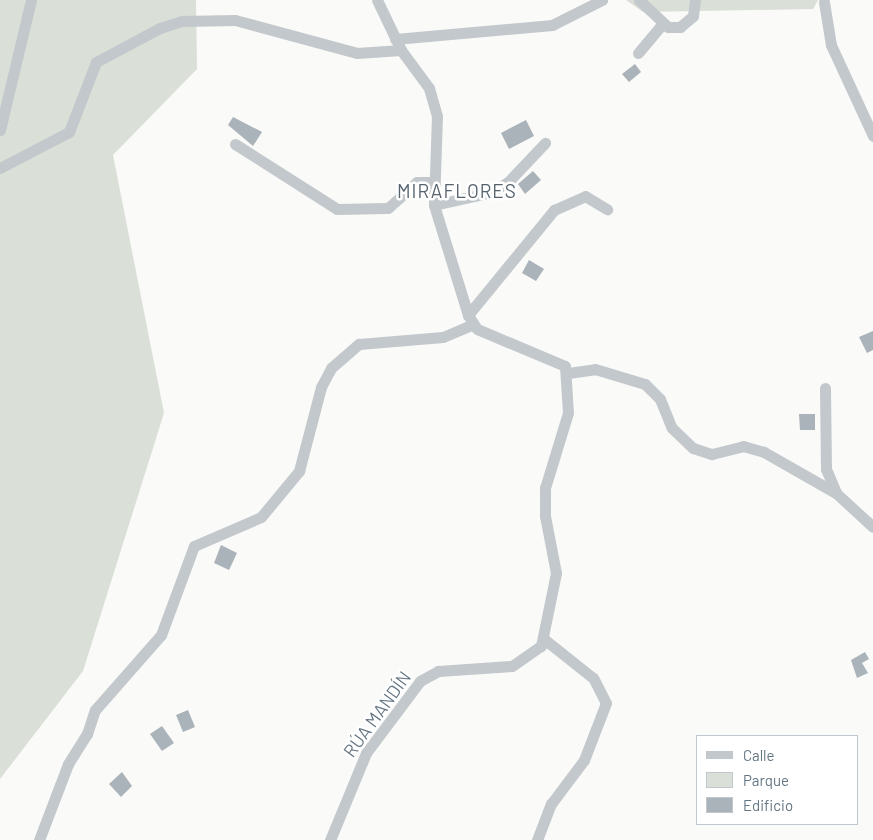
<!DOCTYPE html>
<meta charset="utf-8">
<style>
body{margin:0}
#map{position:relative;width:873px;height:840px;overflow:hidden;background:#fafaf8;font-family:Barlow,sans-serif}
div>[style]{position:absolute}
.green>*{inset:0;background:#dadfd7}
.building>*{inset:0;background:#aab3b9}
.minor>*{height:11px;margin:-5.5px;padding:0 5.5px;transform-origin:5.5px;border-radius:5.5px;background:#c3c8cc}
span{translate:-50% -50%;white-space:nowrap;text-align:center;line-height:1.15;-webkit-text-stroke:5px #fff;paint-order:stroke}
.street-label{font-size:18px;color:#657683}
.neighbourhood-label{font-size:19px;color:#57646e;letter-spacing:1px}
.legend{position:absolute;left:696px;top:735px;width:162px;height:90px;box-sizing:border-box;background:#fff;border:1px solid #c1c8cd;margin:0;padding:6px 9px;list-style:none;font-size:15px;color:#657683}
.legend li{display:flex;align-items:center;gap:10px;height:25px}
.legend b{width:25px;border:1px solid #c1c8cd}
</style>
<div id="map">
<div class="green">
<i style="clip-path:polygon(0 0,196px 0,197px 69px,113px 155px,164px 413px,83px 671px,0 779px)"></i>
<i style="clip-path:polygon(626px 0,818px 0,813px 9px,643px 12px)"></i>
</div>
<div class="building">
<i style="clip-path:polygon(635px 64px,641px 72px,629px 82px,622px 74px)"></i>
<i style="clip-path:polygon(233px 117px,262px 132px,253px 146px,228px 125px)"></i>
<i style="clip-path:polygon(526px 120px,534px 136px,509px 149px,501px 133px)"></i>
<i style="clip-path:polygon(533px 171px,541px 180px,525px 194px,518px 184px)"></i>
<i style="clip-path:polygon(529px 260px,544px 269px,536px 281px,522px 273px)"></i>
<i style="clip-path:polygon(873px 331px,873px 350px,867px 353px,859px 337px)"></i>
<i style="clip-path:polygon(799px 414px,815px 414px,815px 430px,800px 430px)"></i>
<i style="clip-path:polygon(221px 545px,237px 553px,229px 570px,214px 563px)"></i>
<i style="clip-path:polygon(865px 652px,869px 659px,862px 663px,868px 673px,857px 678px,851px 660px)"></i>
<i style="clip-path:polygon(188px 710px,195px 727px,183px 732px,176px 715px)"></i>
<i style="clip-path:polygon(162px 726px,174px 743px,162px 751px,150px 734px)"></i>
<i style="clip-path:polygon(122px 772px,132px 786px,121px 797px,109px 784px)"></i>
</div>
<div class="minor">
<i style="left:639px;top:0;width:40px;rotate:43deg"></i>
<i style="left:668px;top:27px;width:12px"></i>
<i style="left:680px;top:27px;width:17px;rotate:-40deg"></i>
<i style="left:693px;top:16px;width:16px;rotate:-83deg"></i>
<i style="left:824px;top:2px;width:44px;rotate:80.8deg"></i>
<i style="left:831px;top:45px;width:100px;rotate:65.2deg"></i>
<i style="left:395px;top:39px;width:158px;rotate:-5.1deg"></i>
<i style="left:552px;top:25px;width:56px;rotate:-26.6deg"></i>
<i style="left:638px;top:53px;width:39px;rotate:-50deg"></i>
<i style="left:0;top:130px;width:134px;rotate:-76.6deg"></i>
<i style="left:235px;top:144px;width:121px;rotate:32.5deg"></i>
<i style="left:337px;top:209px;width:51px;rotate:-1.1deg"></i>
<i style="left:388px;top:208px;width:39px;rotate:-42deg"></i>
<i style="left:417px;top:182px;width:15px"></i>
<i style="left:0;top:168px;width:78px;rotate:-27.6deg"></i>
<i style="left:69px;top:132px;width:75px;rotate:-68.9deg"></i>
<i style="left:96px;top:62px;width:72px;rotate:-28deg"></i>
<i style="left:160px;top:28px;width:23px;rotate:-18deg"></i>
<i style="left:182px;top:21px;width:53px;rotate:-1.1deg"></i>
<i style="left:235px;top:20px;width:126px;rotate:15.1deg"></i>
<i style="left:357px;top:53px;width:44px;rotate:-3.9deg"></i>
<i style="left:434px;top:205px;width:59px;rotate:-12.6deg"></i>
<i style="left:492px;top:192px;width:19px;rotate:-32deg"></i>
<i style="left:508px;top:182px;width:54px;rotate:-46.5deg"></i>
<i style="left:468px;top:315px;width:136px;rotate:-50.7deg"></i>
<i style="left:554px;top:210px;width:34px;rotate:-24deg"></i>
<i style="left:585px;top:196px;width:26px;rotate:31deg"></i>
<i style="left:568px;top:373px;width:27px;rotate:-8deg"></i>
<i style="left:595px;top:369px;width:52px;rotate:16.7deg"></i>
<i style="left:645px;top:384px;width:21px;rotate:45deg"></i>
<i style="left:660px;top:399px;width:31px;rotate:68deg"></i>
<i style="left:672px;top:428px;width:29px;rotate:44deg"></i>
<i style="left:693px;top:448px;width:20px;rotate:18deg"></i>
<i style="left:712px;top:454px;width:32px;rotate:-14deg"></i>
<i style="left:743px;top:446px;width:22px;rotate:16deg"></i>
<i style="left:764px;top:452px;width:83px;rotate:29.7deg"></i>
<i style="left:836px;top:493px;width:50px;rotate:42.6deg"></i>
<i style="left:825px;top:388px;width:81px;rotate:89.3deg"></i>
<i style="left:826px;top:469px;width:26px;rotate:67deg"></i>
<i style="left:39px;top:840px;width:81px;rotate:-69.1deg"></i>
<i style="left:68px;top:764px;width:36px;rotate:-58deg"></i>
<i style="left:87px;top:734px;width:25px;rotate:-72deg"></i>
<i style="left:95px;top:710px;width:100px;rotate:-48.7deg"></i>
<i style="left:161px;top:635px;width:95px;rotate:-69.7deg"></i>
<i style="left:194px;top:546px;width:73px;rotate:-23.4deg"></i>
<i style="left:261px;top:517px;width:60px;rotate:-50.4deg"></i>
<i style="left:299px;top:471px;width:87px;rotate:-75.3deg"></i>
<i style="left:321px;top:387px;width:21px;rotate:-62deg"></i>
<i style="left:331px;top:368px;width:37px;rotate:-41deg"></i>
<i style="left:359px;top:344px;width:84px;rotate:-4.8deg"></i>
<i style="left:443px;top:337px;width:33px;rotate:-23deg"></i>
<i style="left:330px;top:840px;width:94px;rotate:-67.5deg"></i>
<i style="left:366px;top:753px;width:90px;rotate:-53.1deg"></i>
<i style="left:420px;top:681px;width:21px;rotate:-29deg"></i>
<i style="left:438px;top:671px;width:74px;rotate:-3.9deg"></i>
<i style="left:512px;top:666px;width:35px;rotate:-35deg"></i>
<i style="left:541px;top:646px;width:75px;rotate:-78.4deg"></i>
<i style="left:556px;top:573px;width:58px;rotate:-100.9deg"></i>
<i style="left:545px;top:516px;width:28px;rotate:-90deg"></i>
<i style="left:545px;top:488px;width:78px;rotate:-73deg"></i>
<i style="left:568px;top:413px;width:47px;rotate:-93.7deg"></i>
<i style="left:565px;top:366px;width:95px;rotate:-157.2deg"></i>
<i style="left:477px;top:329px;width:17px;rotate:-123deg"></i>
<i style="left:468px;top:315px;width:115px;rotate:-107.2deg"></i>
<i style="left:434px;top:205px;width:89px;rotate:-88.1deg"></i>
<i style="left:437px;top:116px;width:29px;rotate:-106deg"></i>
<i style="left:429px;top:88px;width:47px;rotate:-126.4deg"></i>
<i style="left:401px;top:50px;width:55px;rotate:-115.6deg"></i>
<i style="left:537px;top:840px;width:39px;rotate:-69deg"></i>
<i style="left:551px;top:804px;width:55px;rotate:-53.1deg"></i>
<i style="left:584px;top:760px;width:61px;rotate:-68.9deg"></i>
<i style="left:606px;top:703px;width:28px;rotate:-117deg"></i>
<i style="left:593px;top:678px;width:63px;rotate:-141.5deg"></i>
</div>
<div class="street-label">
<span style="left:377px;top:714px;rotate:-54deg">RÚA MANDÍN</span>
</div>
<div class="neighbourhood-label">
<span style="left:457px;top:191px">MIRAFLORES</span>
</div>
<ul class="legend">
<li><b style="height:6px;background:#c3c8cc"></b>Calle</li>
<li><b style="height:14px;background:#dadfd7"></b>Parque</li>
<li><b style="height:14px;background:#aab3b9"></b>Edificio</li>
</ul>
</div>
